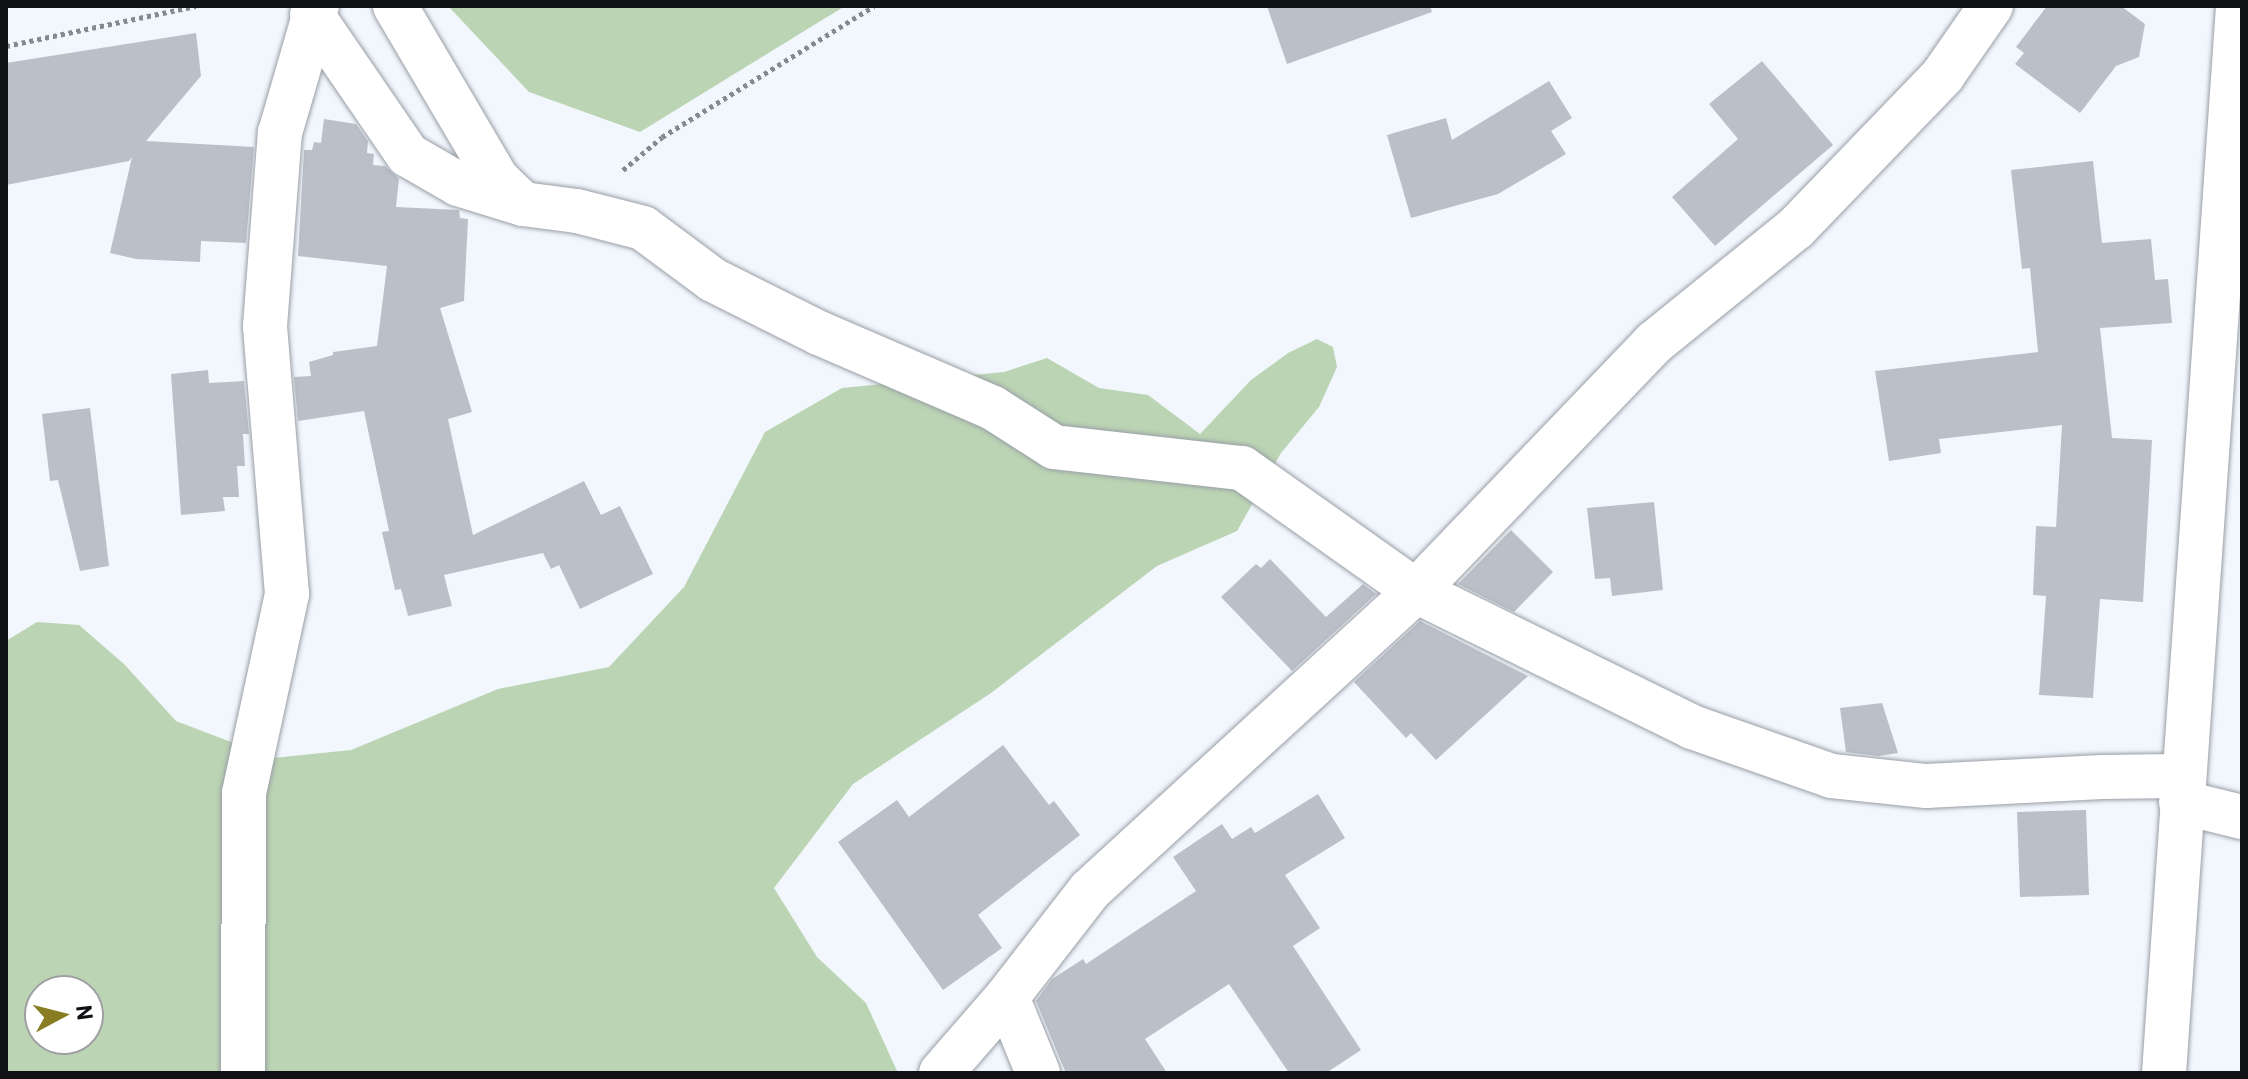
<!DOCTYPE html>
<style>
body{margin:0}
#map{position:relative;width:2248px;height:1079px;overflow:hidden;background:#f2f7fd;font-family:Barlow,sans-serif}
div>[style]{position:absolute}
.green>*{inset:0;background:#bbd4b3}
.building>*{inset:0;background:#bbc0c8}
.path>*{height:5px;margin-top:-2.5px;transform-origin:0;background:repeating-linear-gradient(90deg,#868a8e 0 4px,transparent 0 8px)}
.roads{filter:drop-shadow(0 0 2px #999ea6) drop-shadow(0 0 2px #999ea6)}
.minor>*{height:44px;margin:-22px;padding:0 22px;transform-origin:22px;border-radius:22px;background:#fff}
span{translate:-50% -50%;white-space:nowrap;text-align:center;line-height:1.15;-webkit-text-stroke:6px #fff;paint-order:stroke}
.frame{position:absolute;inset:0;border:8px solid #0f1114;pointer-events:none}
.north{position:absolute;left:24px;top:975px;width:80px;height:80px;box-sizing:border-box;background:#fff;border:2px solid #9fa0a1;border-radius:50%;rotate:83deg;font-size:22px;font-weight:700;line-height:32px;text-align:center;color:#0f1114}
.north::after{content:'';display:block;margin:auto;width:28px;height:36px;background:#887d23;clip-path:polygon(50% 0,100% 100%,50% 72%,0 100%)}
</style>
<div id="map">
<div class="green">
<i style="clip-path:polygon(448px 6px,845px 6px,640px 132px,529px 92px)"></i>
<i style="clip-path:polygon(evenodd,1317px 339px,1333px 347px,1337px 367px,1319px 407px,1281px 453px,1237px 531px,1157px 566px,991px 693px,853px 784px,774px 888px,817px 957px,866px 1003px,898px 1073px,6px 1073px,6px 641px,37px 622px,79px 625px,124px 664px,176px 721px,273px 758px,351px 750px,498px 689px,609px 667px,684px 587px,765px 432px,842px 388px,1004px 372px,1047px 358px,1099px 388px,1148px 395px,1200px 434px,1251px 380px,1288px 353px,1317px 339px,40px 991px,88px 991px,88px 1039px,40px 1039px,40px 991px)"></i>
</div>
<div class="building">
<i style="clip-path:polygon(1267px 6px,1430px 6px,1432px 12px,1287px 64px)"></i>
<i style="clip-path:polygon(2047px 6px,2121px 6px,2145px 24px,2139px 57px,2116px 66px,2080px 113px,2015px 64px,2024px 53px,2016px 47px)"></i>
<i style="clip-path:polygon(196px 33px,201px 76px,146px 141px,254px 147px,246px 243px,201px 241px,200px 262px,136px 259px,110px 253px,132px 157px,129px 161px,6px 185px,6px 63px)"></i>
<i style="clip-path:polygon(1762px 61px,1833px 145px,1715px 246px,1672px 197px,1738px 139px,1709px 104px)"></i>
<i style="clip-path:polygon(1549px 81px,1572px 118px,1551px 131px,1566px 154px,1498px 194px,1411px 218px,1387px 135px,1446px 118px,1452px 140px)"></i>
<i style="clip-path:polygon(324px 119px,356px 124px,368px 141px,367px 153px,374px 154px,373px 165px,385px 166px,399px 179px,396px 207px,459px 210px,460px 218px,468px 219px,464px 301px,440px 308px,472px 412px,448px 419px,473px 535px,584px 481px,601px 515px,620px 506px,653px 574px,580px 609px,559px 565px,551px 569px,543px 553px,444px 575px,452px 606px,408px 616px,401px 589px,395px 590px,382px 532px,389px 531px,364px 411px,298px 421px,294px 377px,311px 376px,309px 362px,333px 355px,333px 352px,377px 346px,387px 266px,298px 256px,304px 150px,312px 150px,314px 142px,321px 143px)"></i>
<i style="clip-path:polygon(2093px 161px,2102px 243px,2151px 239px,2155px 280px,2168px 279px,2172px 323px,2100px 328px,2112px 438px,2152px 440px,2143px 602px,2100px 599px,2093px 698px,2039px 695px,2046px 596px,2033px 595px,2036px 526px,2056px 527px,2062px 425px,1939px 439px,1941px 453px,1889px 461px,1875px 371px,2038px 352px,2030px 268px,2022px 269px,2011px 170px)"></i>
<i style="clip-path:polygon(208px 370px,209px 383px,244px 381px,249px 434px,243px 434px,245px 466px,237px 466px,239px 497px,223px 497px,225px 511px,181px 515px,171px 374px)"></i>
<i style="clip-path:polygon(90px 408px,109px 566px,80px 571px,58px 480px,50px 481px,42px 414px)"></i>
<i style="clip-path:polygon(1654px 502px,1663px 590px,1612px 596px,1610px 578px,1595px 579px,1587px 508px)"></i>
<i style="clip-path:polygon(1511px 530px,1553px 572px,1514px 612px,1458px 584px)"></i>
<i style="clip-path:polygon(1270px 559px,1326px 617px,1363px 584px,1376px 594px,1292px 671px,1221px 597px,1256px 564px,1261px 568px)"></i>
<i style="clip-path:polygon(1420px 621px,1528px 676px,1436px 760px,1411px 733px,1406px 738px,1354px 682px)"></i>
<i style="clip-path:polygon(1882px 703px,1898px 753px,1878px 756px,1846px 752px,1840px 708px)"></i>
<i style="clip-path:polygon(1003px 745px,1049px 805px,1054px 801px,1080px 835px,978px 915px,1002px 948px,943px 990px,838px 842px,897px 800px,909px 817px)"></i>
<i style="clip-path:polygon(1318px 794px,1345px 838px,1285px 875px,1320px 928px,1293px 946px,1361px 1050px,1326px 1073px,1289px 1073px,1229px 984px,1145px 1039px,1167px 1073px,1066px 1073px,1036px 1001px,1052px 979px,1083px 959px,1086px 964px,1196px 891px,1173px 857px,1222px 824px,1232px 839px,1251px 827px,1255px 833px)"></i>
<i style="clip-path:polygon(2086px 810px,2089px 895px,2020px 897px,2017px 812px)"></i>
</div>
<div class="path">
<i style="left:6px;top:46px;width:194px;rotate:-11.9deg"></i>
<i style="left:623px;top:170px;width:51px;rotate:-40.2deg"></i>
<i style="left:662px;top:137px;width:249px;rotate:-31.7deg"></i>
</div>
<div class="roads">
<div class="minor">
<i style="left:395px;top:6px;width:201px;rotate:59.5deg"></i>
<i style="left:497px;top:179px;width:36px;rotate:44deg"></i>
<i style="left:312px;top:15px;width:170px;rotate:55.6deg"></i>
<i style="left:408px;top:155px;width:58px;rotate:30.1deg"></i>
<i style="left:458px;top:184px;width:68px;rotate:17.1deg"></i>
<i style="left:523px;top:204px;width:54px;rotate:7.4deg"></i>
<i style="left:577px;top:211px;width:68px;rotate:14.4deg"></i>
<i style="left:643px;top:228px;width:87px;rotate:36.6deg"></i>
<i style="left:713px;top:280px;width:119px;rotate:26.6deg"></i>
<i style="left:819px;top:333px;width:189px;rotate:23.3deg"></i>
<i style="left:993px;top:408px;width:72px;rotate:32.6deg"></i>
<i style="left:1054px;top:447px;width:189px;rotate:6.4deg"></i>
<i style="left:1242px;top:468px;width:213px;rotate:35.3deg"></i>
<i style="left:1416px;top:591px;width:308px;rotate:26.2deg"></i>
<i style="left:1692px;top:727px;width:148px;rotate:19.3deg"></i>
<i style="left:1832px;top:776px;width:95px;rotate:6.1deg"></i>
<i style="left:1926px;top:786px;width:176px;rotate:-2.9deg"></i>
<i style="left:2102px;top:777px;width:82px;rotate:-0.7deg"></i>
<i style="left:2181px;top:802px;width:63px;rotate:13.8deg"></i>
<i style="left:1007px;top:997px;width:82px;rotate:67.8deg"></i>
<i style="left:243px;top:1073px;width:280px;rotate:-89.8deg"></i>
<i style="left:244px;top:793px;width:204px;rotate:-77.8deg"></i>
<i style="left:287px;top:594px;width:269px;rotate:-94.7deg"></i>
<i style="left:265px;top:326px;width:194px;rotate:-85.6deg"></i>
<i style="left:280px;top:133px;width:132px;rotate:-73.8deg"></i>
<i style="left:941px;top:1073px;width:101px;rotate:-49deg"></i>
<i style="left:1007px;top:997px;width:135px;rotate:-52.2deg"></i>
<i style="left:1090px;top:890px;width:442px;rotate:-42.5deg"></i>
<i style="left:1416px;top:591px;width:345px;rotate:-46.2deg"></i>
<i style="left:1655px;top:342px;width:181px;rotate:-39deg"></i>
<i style="left:1796px;top:228px;width:212px;rotate:-46.1deg"></i>
<i style="left:1943px;top:75px;width:84px;rotate:-55.2deg"></i>
<i style="left:2164px;top:1073px;width:1070px;rotate:-86.03deg"></i>
</div>
</div>
<div class="frame"></div>
<div class="north">N</div>
</div>
